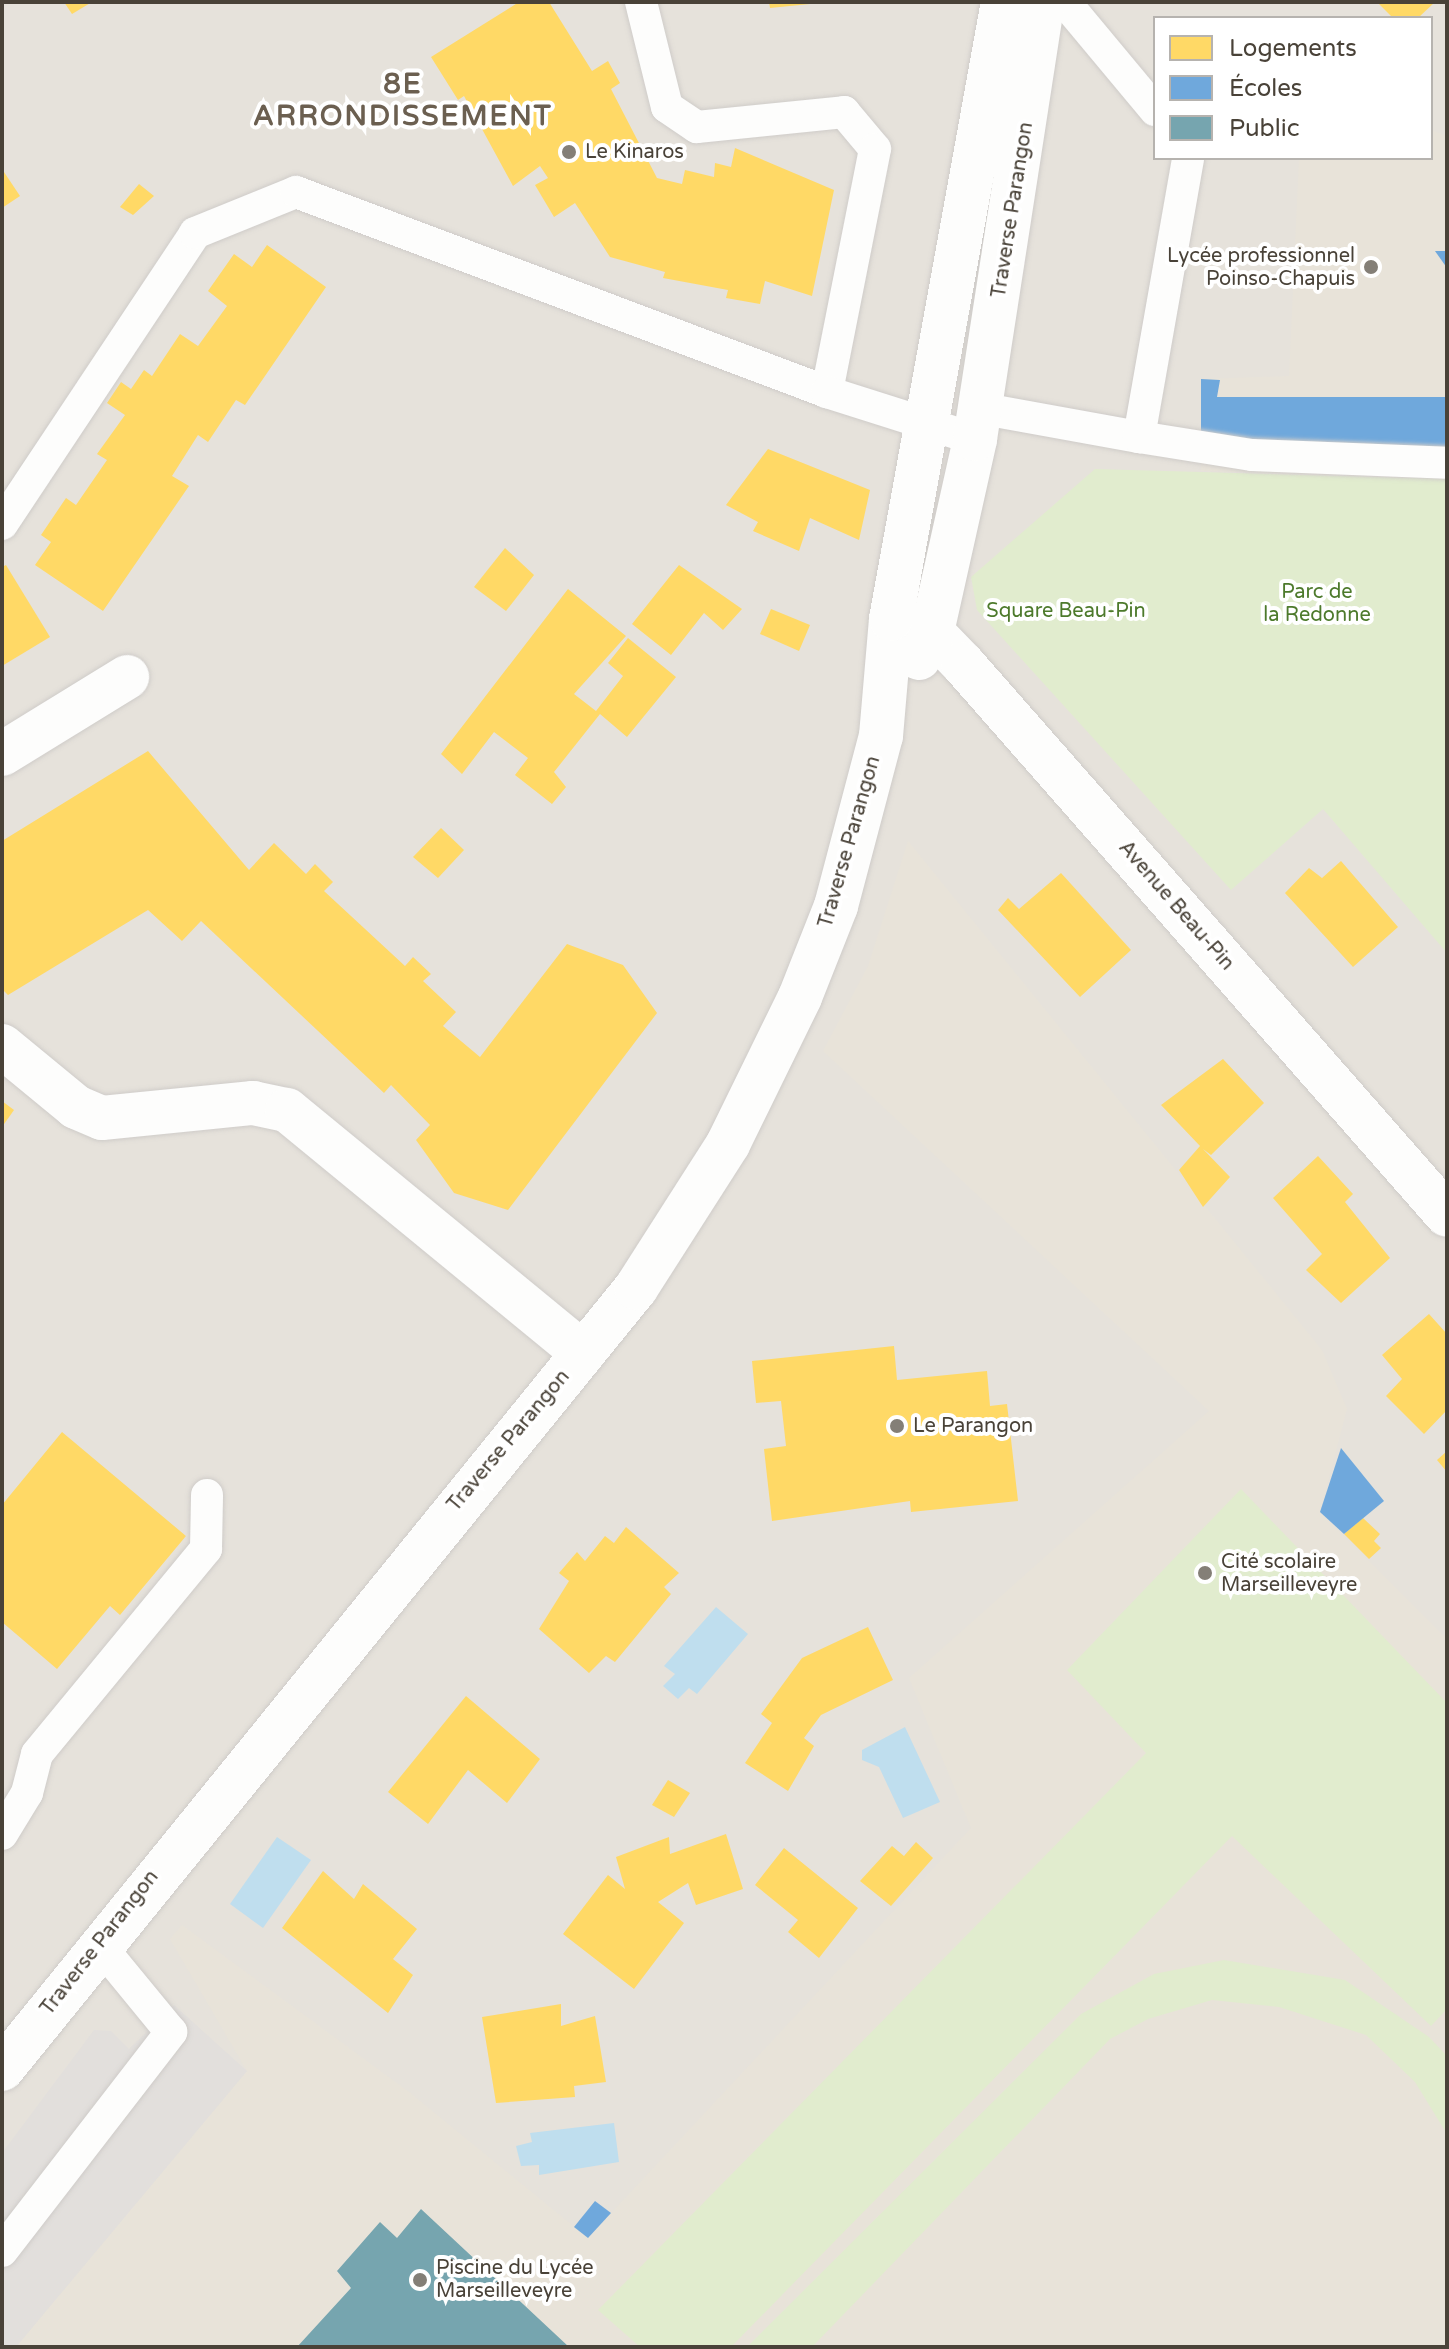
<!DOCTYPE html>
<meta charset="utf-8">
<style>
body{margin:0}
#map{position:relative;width:1449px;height:2349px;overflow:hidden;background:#f2f0ed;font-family:"Varela Round",sans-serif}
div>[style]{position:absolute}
.residential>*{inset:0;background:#e6e2db}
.education>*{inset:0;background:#e8e3d9}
.green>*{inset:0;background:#e1ecce}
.parking>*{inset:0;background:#e2dfdc}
.water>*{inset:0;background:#bfdeee}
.homes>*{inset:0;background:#ffd966}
.schools>*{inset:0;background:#6fa8dc}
.public>*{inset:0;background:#76a5af}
.roads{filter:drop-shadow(0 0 2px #cfccc9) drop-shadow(0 0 2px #cfccc9)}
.lane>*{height:32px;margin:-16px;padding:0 16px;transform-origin:16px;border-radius:16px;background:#fdfdfc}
.street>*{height:44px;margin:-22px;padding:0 22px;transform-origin:22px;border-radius:22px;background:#fdfdfc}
.dots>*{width:22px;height:22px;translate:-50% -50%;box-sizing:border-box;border:4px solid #fff;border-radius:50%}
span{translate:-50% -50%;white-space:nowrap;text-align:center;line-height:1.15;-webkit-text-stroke:8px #fff;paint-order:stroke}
.poi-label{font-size:20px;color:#494238}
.left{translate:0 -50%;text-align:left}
.right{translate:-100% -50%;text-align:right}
.street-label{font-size:20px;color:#494238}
.park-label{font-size:20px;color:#4d7a2c}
.district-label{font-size:28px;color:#6b5f50;font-weight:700;letter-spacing:2px}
.frame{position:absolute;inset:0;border:4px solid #494238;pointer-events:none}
.legend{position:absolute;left:1153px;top:16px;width:280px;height:144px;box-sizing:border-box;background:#fff;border:2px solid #b6b3af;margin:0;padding:10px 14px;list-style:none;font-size:24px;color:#494238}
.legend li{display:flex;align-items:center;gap:16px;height:40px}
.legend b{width:40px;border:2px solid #b6b3af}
</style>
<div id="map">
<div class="residential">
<i style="clip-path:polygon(evenodd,2px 2px,1447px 2px,1447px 2347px,2px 2347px,2px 2px,1155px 18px,1431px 18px,1431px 158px,1155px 158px,1155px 18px)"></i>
</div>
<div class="education">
<i style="clip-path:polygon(1431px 130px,1447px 136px,1447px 479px,1201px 471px,1201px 379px,1289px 376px,1299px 158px,1431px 158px)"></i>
<i style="clip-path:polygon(908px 841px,1322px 1350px,1347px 1409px,1320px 1512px,1447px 1639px,1447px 2347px,16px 2347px,247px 2071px,170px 1939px,182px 1925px,409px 2092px,588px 2238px,971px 1828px,909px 1678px,1209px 1411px,823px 1051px,868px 966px)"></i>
</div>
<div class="green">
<i style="clip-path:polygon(1095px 469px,1447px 479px,1447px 953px,1323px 809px,1231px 890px,977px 610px,971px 577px)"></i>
<i style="clip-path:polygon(1241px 1489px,1447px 1703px,1447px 2009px,1431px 2026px,1232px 1836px,731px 2347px,640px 2347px,598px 2310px,1146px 1753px,1067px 1670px)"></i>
<i style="clip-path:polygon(1224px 1960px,1345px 1980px,1429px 2037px,1447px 2056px,1447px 2134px,1415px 2082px,1366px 2035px,1279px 2007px,1212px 2000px,1148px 2019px,1110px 2039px,812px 2347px,747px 2347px,1081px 2014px,1154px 1974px)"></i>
</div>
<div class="parking">
<i style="clip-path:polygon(174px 2005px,247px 2071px,16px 2347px,2px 2347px,2px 2153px,94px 2030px,111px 2031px,129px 2049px)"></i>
</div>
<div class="water">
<i style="clip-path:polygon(716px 1607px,748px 1634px,697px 1694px,689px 1688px,678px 1699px,663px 1686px,675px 1674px,664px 1666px)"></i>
<i style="clip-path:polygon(905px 1727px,940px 1802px,903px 1818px,879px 1767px,862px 1760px,862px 1750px)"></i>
<i style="clip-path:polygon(277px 1837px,311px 1860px,263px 1928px,230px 1904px)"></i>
<i style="clip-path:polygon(614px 2123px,619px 2162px,539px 2175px,539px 2165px,521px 2166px,516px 2146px,532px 2142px,530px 2133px)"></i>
</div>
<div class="homes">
<i style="clip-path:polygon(64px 2px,92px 2px,72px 14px)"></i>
<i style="clip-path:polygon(519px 2px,549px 2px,592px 71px,608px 61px,620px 83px,611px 89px,657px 178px,682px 184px,685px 170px,714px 177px,715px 163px,731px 167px,735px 148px,834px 190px,812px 296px,765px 281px,760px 304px,726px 298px,728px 290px,663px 278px,665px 272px,610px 257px,575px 203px,554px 217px,535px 185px,548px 178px,540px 166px,513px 186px,464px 96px,458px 100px,431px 57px)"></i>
<i style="clip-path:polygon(769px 2px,810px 2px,810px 4px,770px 8px)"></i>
<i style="clip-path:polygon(1377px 2px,1435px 2px,1418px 18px,1393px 18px)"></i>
<i style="clip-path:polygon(2px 169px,20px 196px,2px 208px)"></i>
<i style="clip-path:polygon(139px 184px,154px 196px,133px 215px,120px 207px)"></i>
<i style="clip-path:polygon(267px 245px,326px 287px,245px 405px,236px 400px,208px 442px,198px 435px,172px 476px,189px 486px,103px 611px,35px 565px,51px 542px,41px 535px,66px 498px,76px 505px,107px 460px,97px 454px,125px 415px,107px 403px,121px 382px,131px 389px,144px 370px,152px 376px,180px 334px,198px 346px,227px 306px,208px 291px,234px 254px,252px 267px)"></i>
<i style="clip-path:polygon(768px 449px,870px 490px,859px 540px,810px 518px,799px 551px,753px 531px,758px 522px,726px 505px)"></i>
<i style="clip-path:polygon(505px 548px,534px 575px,506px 611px,474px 587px)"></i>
<i style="clip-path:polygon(6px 565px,50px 637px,2px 666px,2px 567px)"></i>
<i style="clip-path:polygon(679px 565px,742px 609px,723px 630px,704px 613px,671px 655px,632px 624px)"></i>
<i style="clip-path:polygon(568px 589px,626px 636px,574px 694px,596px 711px,623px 676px,608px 663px,628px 638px,676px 677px,627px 737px,600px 714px,554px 772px,566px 787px,552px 804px,515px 775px,528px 758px,494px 732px,462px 774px,441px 754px)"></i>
<i style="clip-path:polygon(771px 609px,810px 625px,799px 651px,760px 634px)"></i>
<i style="clip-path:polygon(148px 751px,249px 870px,274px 843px,306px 874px,315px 864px,333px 882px,324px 891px,405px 966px,413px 957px,431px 974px,423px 981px,456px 1012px,443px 1026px,480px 1057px,567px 944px,623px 965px,657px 1013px,508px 1210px,454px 1193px,416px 1140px,430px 1125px,391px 1085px,384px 1093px,201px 921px,182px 941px,148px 910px,8px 995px,2px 989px,2px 841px)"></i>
<i style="clip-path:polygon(441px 828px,464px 850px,438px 878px,413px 857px)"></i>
<i style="clip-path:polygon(1341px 861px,1398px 927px,1353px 967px,1285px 893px,1309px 868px,1322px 878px)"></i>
<i style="clip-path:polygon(1061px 873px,1131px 950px,1080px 997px,998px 910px,1008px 898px,1019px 909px)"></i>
<i style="clip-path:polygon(1223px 1059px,1264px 1103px,1211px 1155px,1203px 1149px,1230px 1177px,1203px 1207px,1179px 1170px,1200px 1146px,1161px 1105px)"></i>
<i style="clip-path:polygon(2px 1101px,14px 1110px,2px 1127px)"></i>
<i style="clip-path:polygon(1318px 1156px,1353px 1194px,1345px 1202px,1390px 1258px,1341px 1303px,1306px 1270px,1322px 1254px,1273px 1198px)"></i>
<i style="clip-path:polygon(1429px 1314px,1447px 1334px,1447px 1410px,1424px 1434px,1386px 1396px,1402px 1379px,1382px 1355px)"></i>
<i style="clip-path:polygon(894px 1346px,897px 1380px,987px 1371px,990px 1406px,1007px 1404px,1018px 1501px,911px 1512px,910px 1501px,772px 1521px,764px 1449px,786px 1446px,781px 1401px,756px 1403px,752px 1361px)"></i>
<i style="clip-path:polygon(62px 1432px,186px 1536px,120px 1615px,110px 1606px,57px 1669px,2px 1622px,2px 1505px)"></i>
<i style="clip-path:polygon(1447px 1451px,1447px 1472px,1437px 1460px)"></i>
<i style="clip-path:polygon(1363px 1518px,1380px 1534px,1374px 1541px,1381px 1548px,1369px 1559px,1344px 1534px)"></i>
<i style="clip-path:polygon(626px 1527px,679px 1573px,664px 1587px,671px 1594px,615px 1662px,606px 1656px,589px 1673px,539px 1629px,569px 1581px,559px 1573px,577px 1552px,585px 1561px,605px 1536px,614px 1543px)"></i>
<i style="clip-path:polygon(868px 1627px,893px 1680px,821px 1715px,804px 1738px,814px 1746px,788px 1791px,745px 1763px,772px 1723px,761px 1714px,802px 1658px)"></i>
<i style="clip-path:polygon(466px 1696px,540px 1759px,507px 1803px,468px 1770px,428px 1824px,388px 1792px)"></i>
<i style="clip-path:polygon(668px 1780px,690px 1793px,674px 1817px,652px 1805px)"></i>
<i style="clip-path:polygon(726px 1834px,743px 1889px,696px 1905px,688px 1883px,658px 1902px,684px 1923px,634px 1989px,563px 1934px,608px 1875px,625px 1889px,616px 1857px,669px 1837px,670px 1854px)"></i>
<i style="clip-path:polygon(916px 1842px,933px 1858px,891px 1906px,860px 1881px,892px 1846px,904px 1856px)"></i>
<i style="clip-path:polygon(784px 1848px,858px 1908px,819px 1958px,788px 1932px,798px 1920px,755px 1885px)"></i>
<i style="clip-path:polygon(323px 1871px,354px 1899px,363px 1884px,417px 1929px,393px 1959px,413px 1975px,388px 2013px,282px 1928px)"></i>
<i style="clip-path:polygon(561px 2004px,561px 2026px,595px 2016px,606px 2082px,574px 2086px,575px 2097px,496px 2103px,482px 2017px)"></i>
</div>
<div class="schools">
<i style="clip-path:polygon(1435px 251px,1447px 251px,1447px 268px)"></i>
<i style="clip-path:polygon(1201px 379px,1220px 380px,1217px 397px,1447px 397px,1447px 447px,1201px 446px)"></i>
<i style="clip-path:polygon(1341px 1448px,1384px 1501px,1344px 1534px,1320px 1512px)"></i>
<i style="clip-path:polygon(595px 2201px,611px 2213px,588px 2238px,574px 2227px)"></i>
</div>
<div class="public">
<i style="clip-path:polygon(421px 2209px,569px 2347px,297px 2347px,351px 2288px,337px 2271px,380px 2222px,397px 2238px)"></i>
</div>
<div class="roads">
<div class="lane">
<i style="left:641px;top:2px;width:108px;rotate:76.1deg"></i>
<i style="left:667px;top:107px;width:36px;rotate:34deg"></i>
<i style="left:697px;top:127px;width:148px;rotate:-5.8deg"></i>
<i style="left:844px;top:112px;width:48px;rotate:50deg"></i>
<i style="left:875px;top:149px;width:248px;rotate:101.2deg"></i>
<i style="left:1065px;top:2px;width:141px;rotate:50.2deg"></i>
<i style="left:979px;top:408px;width:163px;rotate:10.3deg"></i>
<i style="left:1139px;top:437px;width:283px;rotate:-80deg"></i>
<i style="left:1139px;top:437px;width:114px;rotate:9.1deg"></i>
<i style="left:1252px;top:455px;width:195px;rotate:2.3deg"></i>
<i style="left:2px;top:524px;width:349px;rotate:-56.4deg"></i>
<i style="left:195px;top:233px;width:109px;rotate:-22.1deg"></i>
<i style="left:296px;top:192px;width:567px;rotate:20.64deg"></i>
<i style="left:827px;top:392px;width:155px;rotate:17.6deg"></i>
<i style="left:2px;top:1834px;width:48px;rotate:-58.6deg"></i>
<i style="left:27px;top:1793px;width:40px;rotate:-75.6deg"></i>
<i style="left:37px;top:1754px;width:266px;rotate:-50.5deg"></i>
<i style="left:206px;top:1549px;width:54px;rotate:-88.9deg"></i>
<i style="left:2px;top:2251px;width:277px;rotate:-52.3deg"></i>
<i style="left:171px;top:2032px;width:115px;rotate:-129.4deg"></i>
</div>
<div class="street">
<i style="left:891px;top:619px;width:43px;rotate:17.6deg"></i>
<i style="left:932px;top:632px;width:45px;rotate:45.9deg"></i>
<i style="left:963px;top:664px;width:733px;rotate:48.7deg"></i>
<i style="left:919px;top:658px;width:29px;rotate:-63deg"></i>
<i style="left:932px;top:632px;width:198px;rotate:-77.4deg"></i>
<i style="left:975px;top:439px;width:442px;rotate:-81.2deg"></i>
<i style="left:2px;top:754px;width:147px;rotate:-31.6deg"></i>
<i style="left:2px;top:1046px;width:96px;rotate:39.5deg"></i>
<i style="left:76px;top:1107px;width:28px;rotate:23deg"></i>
<i style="left:102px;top:1118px;width:152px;rotate:-5.7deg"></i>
<i style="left:253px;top:1103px;width:35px;rotate:12deg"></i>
<i style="left:287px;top:1110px;width:383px;rotate:39.4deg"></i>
<i style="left:2px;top:2069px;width:1006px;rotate:-50.93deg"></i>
<i style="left:636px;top:1288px;width:171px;rotate:-57.4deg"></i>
<i style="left:728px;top:1144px;width:164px;rotate:-63.9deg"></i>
<i style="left:800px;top:997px;width:98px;rotate:-68.4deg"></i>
<i style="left:836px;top:906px;width:176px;rotate:-75.2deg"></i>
<i style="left:881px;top:736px;width:117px;rotate:-85.1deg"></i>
<i style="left:891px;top:619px;width:627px;rotate:-79.71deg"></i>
</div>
</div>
<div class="dots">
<i style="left:569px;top:152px;background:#847f77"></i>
<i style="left:1371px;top:267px;background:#847f77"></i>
<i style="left:897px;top:1426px;background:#847f77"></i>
<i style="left:1205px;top:1573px;background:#847f77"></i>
<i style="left:420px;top:2280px;background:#847f77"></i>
</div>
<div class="poi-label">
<span class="left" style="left:585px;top:152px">Le Kinaros</span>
<span class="right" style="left:1355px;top:268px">Lycée professionnel<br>Poinso-Chapuis</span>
<span class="left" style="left:913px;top:1426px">Le Parangon</span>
<span class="left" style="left:1221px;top:1574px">Cité scolaire<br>Marseilleveyre</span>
<span class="left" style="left:436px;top:2280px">Piscine du Lycée<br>Marseilleveyre</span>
</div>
<div class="street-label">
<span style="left:1013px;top:210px;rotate:-81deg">Traverse Parangon</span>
<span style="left:850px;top:842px;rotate:-74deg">Traverse Parangon</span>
<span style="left:1176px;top:906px;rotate:49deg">Avenue Beau-Pin</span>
<span style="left:509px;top:1441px;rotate:-50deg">Traverse Parangon</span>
<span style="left:100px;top:1943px;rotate:-52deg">Traverse Parangon</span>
</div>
<div class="park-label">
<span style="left:1317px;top:604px">Parc de<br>la Redonne</span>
<span style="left:1066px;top:611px">Square Beau-Pin</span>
</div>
<div class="district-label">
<span style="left:403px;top:100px">8E<br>ARRONDISSEMENT</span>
</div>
<div class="frame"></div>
<ul class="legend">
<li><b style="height:22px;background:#ffd966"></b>Logements</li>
<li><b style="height:22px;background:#6fa8dc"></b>Écoles</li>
<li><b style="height:22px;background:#76a5af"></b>Public</li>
</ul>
</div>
